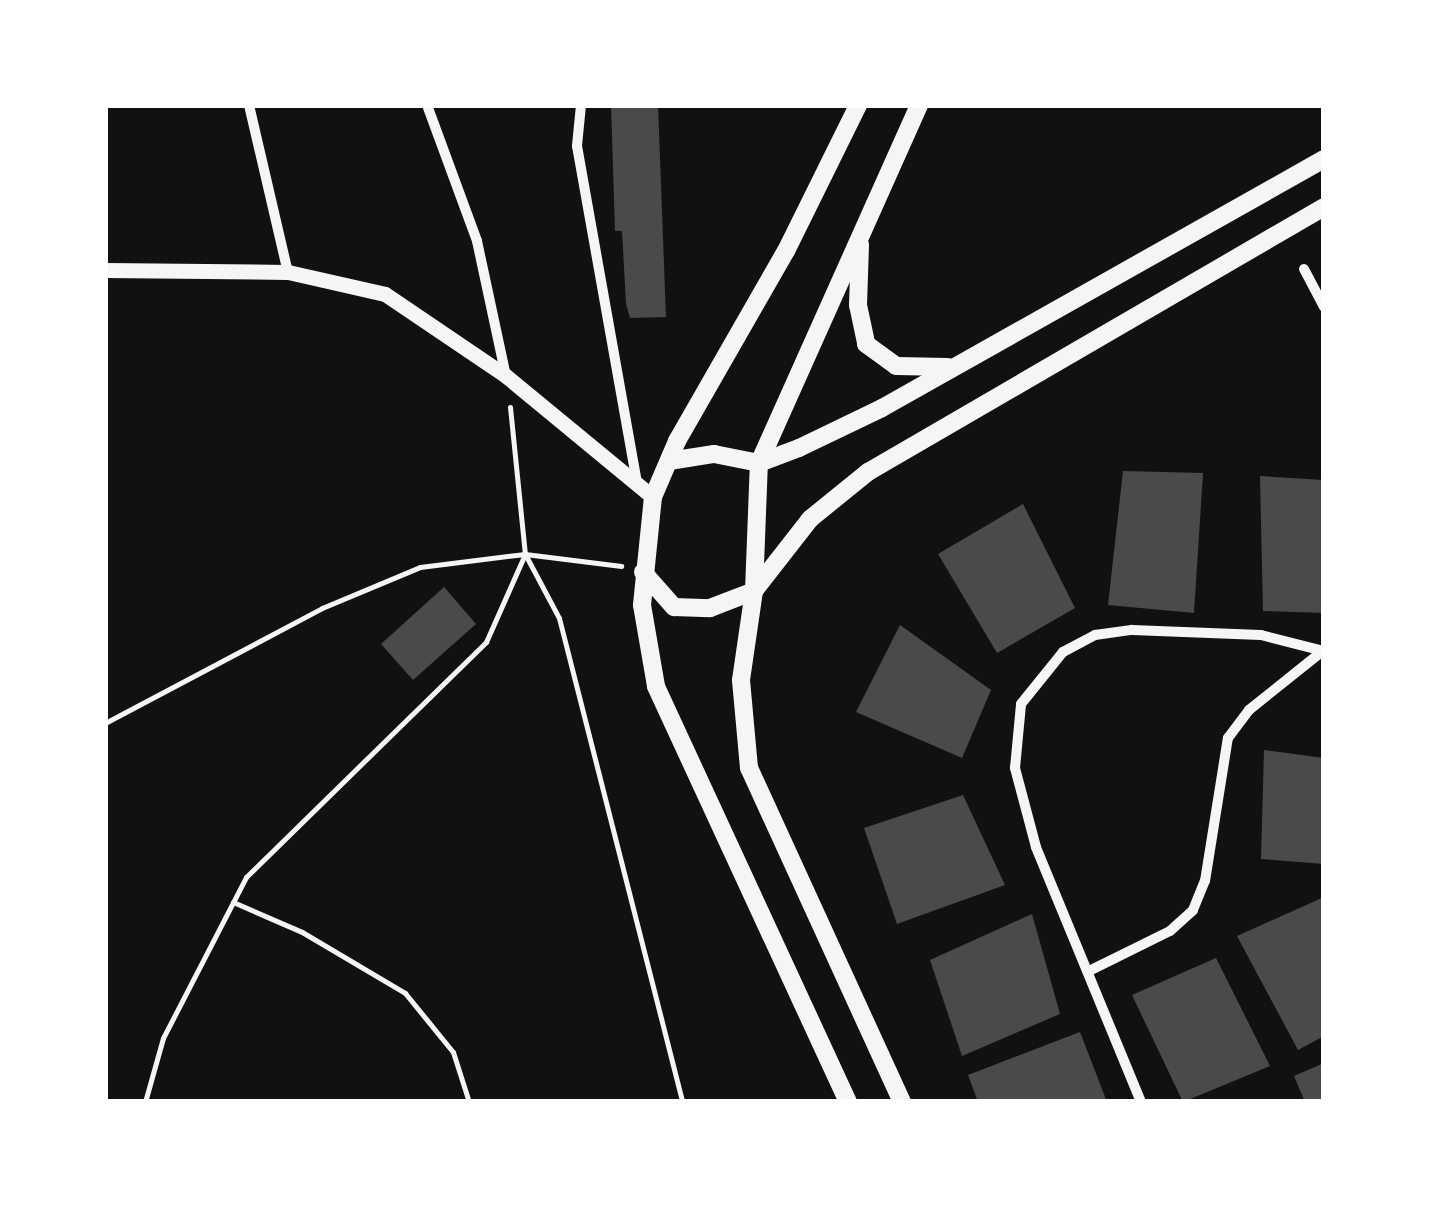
<!DOCTYPE html>
<style>
body{margin:0}
#map{position:relative;width:1429px;height:1207px;overflow:hidden;background:#111;font-family:"Noto Sans",sans-serif}
div>[style]{position:absolute}
.building>*{inset:0;background:#4a4a4a}
.path>*{height:5px;margin:-2.5px;padding:0 2.5px;transform-origin:2.5px;border-radius:2.5px;background:#f5f5f5}
.minor>*{height:10px;margin:-5px;padding:0 5px;transform-origin:5px;border-radius:5px;background:#f5f5f5}
.tertiary>*{height:15px;margin:-7.5px;padding:0 7.5px;transform-origin:7.5px;border-radius:7.5px;background:#f5f5f5}
.secondary>*{height:18px;margin:-9px;padding:0 9px;transform-origin:9px;border-radius:9px;background:#f5f5f5}
span{translate:-50% -50%;white-space:nowrap;text-align:center;line-height:1.15;-webkit-text-stroke:10px #fff;paint-order:stroke}
.frame{position:absolute;inset:0;border:108px solid #fff;pointer-events:none}
</style>
<div id="map">
<div class="building">
<i style="clip-path:polygon(611px 105px,658px 105px,666px 317px,630px 318px,626px 304px,622px 231px,615px 231px)"></i>
<i style="clip-path:polygon(1123px 471px,1203px 473px,1194px 613px,1108px 605px)"></i>
<i style="clip-path:polygon(1260px 476px,1324px 480px,1324px 613px,1263px 611px)"></i>
<i style="clip-path:polygon(1023px 504px,1075px 608px,997px 653px,938px 554px)"></i>
<i style="clip-path:polygon(444px 587px,476px 624px,413px 680px,381px 644px)"></i>
<i style="clip-path:polygon(900px 625px,991px 690px,962px 758px,856px 712px)"></i>
<i style="clip-path:polygon(1264px 750px,1324px 758px,1324px 864px,1261px 859px)"></i>
<i style="clip-path:polygon(963px 795px,1005px 885px,897px 924px,864px 828px)"></i>
<i style="clip-path:polygon(1324px 897px,1324px 1036px,1298px 1050px,1237px 936px)"></i>
<i style="clip-path:polygon(1032px 914px,1060px 1014px,962px 1056px,930px 960px)"></i>
<i style="clip-path:polygon(1216px 958px,1270px 1066px,1183px 1102px,1132px 995px)"></i>
<i style="clip-path:polygon(1080px 1032px,1107px 1102px,978px 1102px,968px 1075px)"></i>
<i style="clip-path:polygon(1324px 1063px,1324px 1102px,1305px 1102px,1294px 1076px)"></i>
</div>
<div class="path">
<i style="left:510px;top:407px;width:148px;rotate:84.2deg"></i>
<i style="left:525px;top:554px;width:97px;rotate:7.1deg"></i>
<i style="left:525px;top:554px;width:72px;rotate:62deg"></i>
<i style="left:559px;top:618px;width:499px;rotate:75.7deg"></i>
<i style="left:105px;top:723px;width:246px;rotate:-27.9deg"></i>
<i style="left:322px;top:608px;width:106px;rotate:-22.7deg"></i>
<i style="left:420px;top:567px;width:106px;rotate:-7.1deg"></i>
<i style="left:233px;top:902px;width:75px;rotate:23.5deg"></i>
<i style="left:302px;top:932px;width:120px;rotate:30.6deg"></i>
<i style="left:405px;top:993px;width:76px;rotate:50.9deg"></i>
<i style="left:453px;top:1052px;width:52px;rotate:72.3deg"></i>
<i style="left:145px;top:1102px;width:66px;rotate:-74.3deg"></i>
<i style="left:163px;top:1038px;width:181px;rotate:-62.7deg"></i>
<i style="left:246px;top:877px;width:336px;rotate:-44.4deg"></i>
<i style="left:486px;top:642px;width:96px;rotate:-66.1deg"></i>
</div>
<div class="minor">
<i style="left:249px;top:105px;width:171px;rotate:76.9deg"></i>
<i style="left:427px;top:105px;width:145px;rotate:69.8deg"></i>
<i style="left:477px;top:241px;width:138px;rotate:77.9deg"></i>
<i style="left:581px;top:105px;width:41px;rotate:95.6deg"></i>
<i style="left:577px;top:146px;width:343px;rotate:79.9deg"></i>
<i style="left:1304px;top:269px;width:43px;rotate:62.2deg"></i>
<i style="left:1089px;top:971px;width:90px;rotate:-26.3deg"></i>
<i style="left:1170px;top:931px;width:31px;rotate:-42deg"></i>
<i style="left:1193px;top:910px;width:31px;rotate:-68deg"></i>
<i style="left:1205px;top:881px;width:145px;rotate:-80.9deg"></i>
<i style="left:1228px;top:738px;width:35px;rotate:-53deg"></i>
<i style="left:1249px;top:710px;width:96px;rotate:-38.7deg"></i>
<i style="left:1141px;top:1102px;width:276px;rotate:-112.4deg"></i>
<i style="left:1036px;top:847px;width:82px;rotate:-104.9deg"></i>
<i style="left:1015px;top:768px;width:64px;rotate:-84.6deg"></i>
<i style="left:1021px;top:704px;width:67px;rotate:-51.1deg"></i>
<i style="left:1063px;top:652px;width:36px;rotate:-28deg"></i>
<i style="left:1095px;top:635px;width:37px;rotate:-8deg"></i>
<i style="left:1132px;top:630px;width:129px;rotate:2.2deg"></i>
<i style="left:1261px;top:635px;width:65px;rotate:14.3deg"></i>
</div>
<div class="tertiary">
<i style="left:105px;top:270px;width:183px;rotate:0.6deg"></i>
<i style="left:288px;top:272px;width:99px;rotate:12.8deg"></i>
<i style="left:385px;top:294px;width:146px;rotate:34.1deg"></i>
<i style="left:506px;top:376px;width:190px;rotate:39.5deg"></i>
</div>
<div class="secondary">
<i style="left:860px;top:245px;width:60px;rotate:91.9deg"></i>
<i style="left:858px;top:305px;width:40px;rotate:78deg"></i>
<i style="left:866px;top:344px;width:37px;rotate:36deg"></i>
<i style="left:896px;top:366px;width:52px;rotate:1.1deg"></i>
<i style="left:669px;top:461px;width:46px;rotate:-8.8deg"></i>
<i style="left:714px;top:454px;width:46px;rotate:11.3deg"></i>
<i style="left:759px;top:463px;width:43px;rotate:-20.6deg"></i>
<i style="left:799px;top:448px;width:92px;rotate:-25.7deg"></i>
<i style="left:882px;top:408px;width:507px;rotate:-29.39deg"></i>
<i style="left:643px;top:572px;width:47px;rotate:48.5deg"></i>
<i style="left:674px;top:607px;width:36px;rotate:2deg"></i>
<i style="left:710px;top:608px;width:47px;rotate:-21.1deg"></i>
<i style="left:754px;top:591px;width:91px;rotate:-52.1deg"></i>
<i style="left:810px;top:519px;width:75px;rotate:-39deg"></i>
<i style="left:868px;top:472px;width:527px;rotate:-30.16deg"></i>
<i style="left:848px;top:1102px;width:458px;rotate:-114.8deg"></i>
<i style="left:656px;top:686px;width:82px;rotate:-99.8deg"></i>
<i style="left:642px;top:605px;width:109px;rotate:-84.2deg"></i>
<i style="left:653px;top:497px;width:61px;rotate:-66.8deg"></i>
<i style="left:677px;top:441px;width:219px;rotate:-60.2deg"></i>
<i style="left:786px;top:251px;width:163px;rotate:-63.7deg"></i>
<i style="left:902px;top:1102px;width:367px;rotate:-114.6deg"></i>
<i style="left:749px;top:768px;width:88px;rotate:-95.2deg"></i>
<i style="left:741px;top:680px;width:90px;rotate:-81.7deg"></i>
<i style="left:754px;top:591px;width:128px;rotate:-87.8deg"></i>
<i style="left:759px;top:463px;width:392px;rotate:-65.9deg"></i>
</div>
<div class="frame"></div>
</div>
